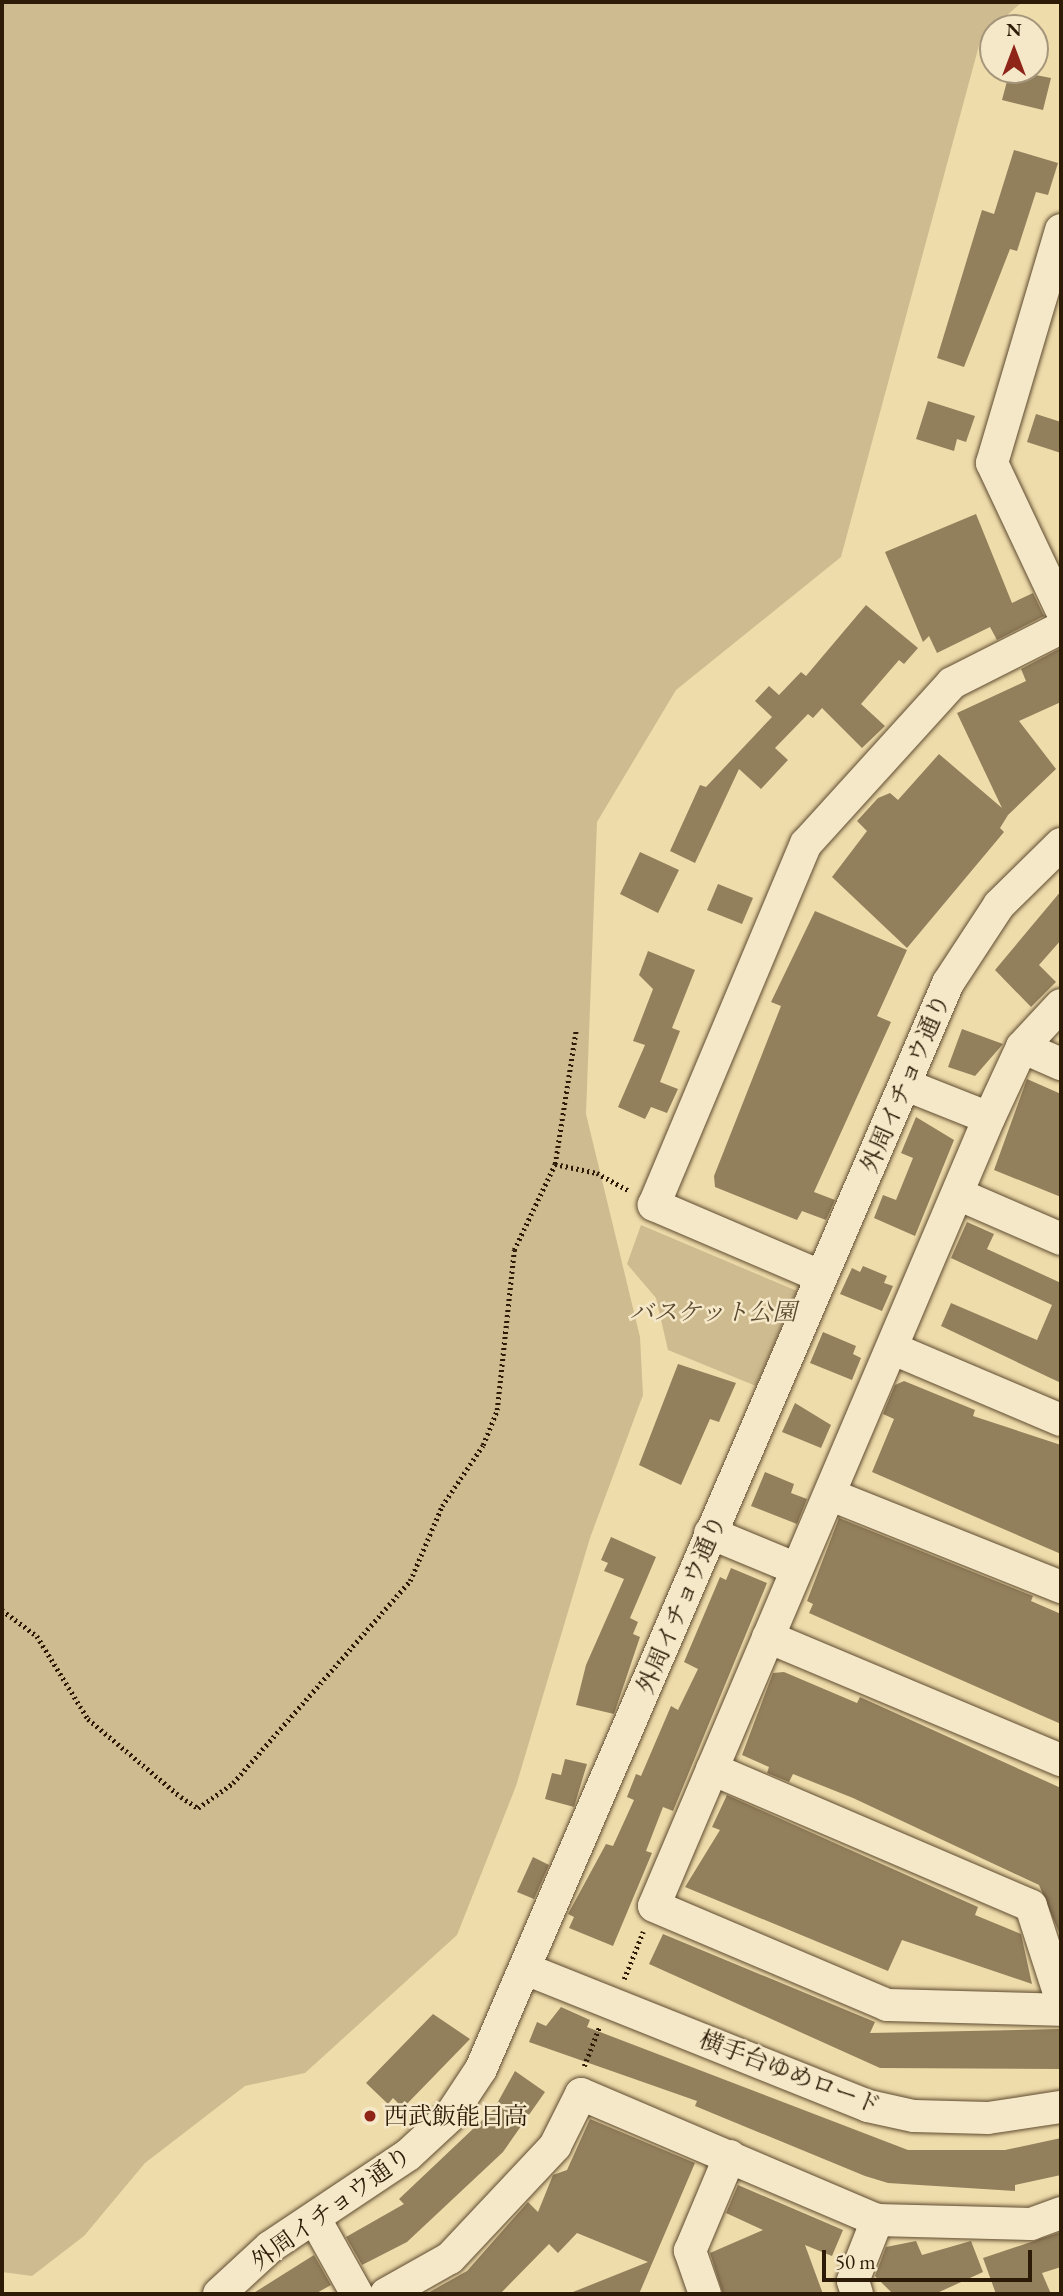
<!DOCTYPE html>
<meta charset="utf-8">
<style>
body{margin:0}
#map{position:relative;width:1063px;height:2296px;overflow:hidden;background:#efdcab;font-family:"EB Garamond","Noto Serif JP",serif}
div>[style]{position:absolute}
.green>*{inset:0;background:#cebb8f}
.building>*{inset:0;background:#927f5c}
.path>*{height:4.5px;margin-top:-2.25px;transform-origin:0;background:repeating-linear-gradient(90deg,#2d1b07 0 2px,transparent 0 5.5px)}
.roads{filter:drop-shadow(0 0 2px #5e4b30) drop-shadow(0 0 2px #5e4b30)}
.minor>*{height:32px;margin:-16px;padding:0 16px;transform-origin:16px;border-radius:16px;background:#f5e8c8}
.dots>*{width:19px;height:19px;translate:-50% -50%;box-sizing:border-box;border:4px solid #f5e8c8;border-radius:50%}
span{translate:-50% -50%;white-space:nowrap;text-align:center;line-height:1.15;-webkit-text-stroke:5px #f5e8c8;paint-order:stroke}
.street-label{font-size:24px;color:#2d1b07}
.park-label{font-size:24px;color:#5d4b30;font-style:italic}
.poi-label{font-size:24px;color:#2d1b07}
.left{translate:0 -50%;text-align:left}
.frame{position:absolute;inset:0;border:4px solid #2d1b07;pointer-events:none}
.north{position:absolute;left:979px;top:14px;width:70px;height:70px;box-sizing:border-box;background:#f5e8c8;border:2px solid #a5967b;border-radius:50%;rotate:0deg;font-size:19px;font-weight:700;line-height:28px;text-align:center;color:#2d1b07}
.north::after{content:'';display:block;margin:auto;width:24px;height:32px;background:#8f2418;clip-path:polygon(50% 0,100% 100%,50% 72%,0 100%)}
.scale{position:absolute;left:822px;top:2250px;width:210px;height:32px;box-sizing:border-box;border:4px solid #2d1b07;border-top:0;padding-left:9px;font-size:21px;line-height:24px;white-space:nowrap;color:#2d1b07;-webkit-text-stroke:5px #f5e8c8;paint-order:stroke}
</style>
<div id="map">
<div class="green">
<i style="clip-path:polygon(2px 2px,1022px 2px,981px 38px,841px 557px,676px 690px,597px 822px,586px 1114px,640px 1337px,643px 1395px,590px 1538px,516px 1786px,457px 1935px,305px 2073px,245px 2086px,145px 2163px,84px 2236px,32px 2276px,2px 2272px)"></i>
<i style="clip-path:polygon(641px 1225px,797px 1291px,756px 1386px,668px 1350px,656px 1298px,627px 1264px)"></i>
</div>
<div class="building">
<i style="clip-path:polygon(1010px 70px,1051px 78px,1043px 110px,1002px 100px)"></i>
<i style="clip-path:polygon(1014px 150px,1058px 163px,1048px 195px,1036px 192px,1017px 251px,1010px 249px,964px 367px,937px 358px,982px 210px,994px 214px)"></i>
<i style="clip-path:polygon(928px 401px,975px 416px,966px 442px,957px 439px,954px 451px,916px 439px)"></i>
<i style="clip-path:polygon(1036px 414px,1061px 422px,1061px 453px,1027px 442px)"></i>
<i style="clip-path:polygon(976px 514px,1012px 603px,1033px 593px,1044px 616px,997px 640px,990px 627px,937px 653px,929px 636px,923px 642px,885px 552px)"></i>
<i style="clip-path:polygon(866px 605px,918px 648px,904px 664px,899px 660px,861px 704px,885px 726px,862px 748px,822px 708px,813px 718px,808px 714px,775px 748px,788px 760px,761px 789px,739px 769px,695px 863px,670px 851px,700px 785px,706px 787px,772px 717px,755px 701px,769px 686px,779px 695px,801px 672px,806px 676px)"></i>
<i style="clip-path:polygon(1061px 648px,1061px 702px,1019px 721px,1056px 769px,1008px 815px,1000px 828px,1004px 832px,907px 948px,832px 877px,867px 831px,857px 821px,878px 798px,890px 793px,898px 800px,939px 754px,1002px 808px,957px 713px,1026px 681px,1021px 669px)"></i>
<i style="clip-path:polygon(640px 852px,679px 870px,658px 913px,620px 894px)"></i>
<i style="clip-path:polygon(718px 884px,753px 898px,742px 924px,707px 910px)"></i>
<i style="clip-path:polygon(1061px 891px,1061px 940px,1039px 965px,1056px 982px,1031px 1007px,995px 970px)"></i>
<i style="clip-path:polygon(815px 911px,907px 950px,877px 1016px,891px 1022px,814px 1192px,835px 1200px,826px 1220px,802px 1211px,797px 1220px,715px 1187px,714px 1176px,781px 1006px,771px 1002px)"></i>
<i style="clip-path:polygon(648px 951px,695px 970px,672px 1028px,680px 1031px,660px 1082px,678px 1089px,667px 1113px,651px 1107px,645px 1119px,618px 1107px,645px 1045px,633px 1041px,653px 989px,639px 975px)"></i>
<i style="clip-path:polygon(962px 1029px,1003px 1044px,975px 1076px,948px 1067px)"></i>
<i style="clip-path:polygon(1027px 1079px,1061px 1094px,1061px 1197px,994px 1170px)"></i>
<i style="clip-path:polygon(916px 1117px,954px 1140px,915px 1236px,874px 1218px,883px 1195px,896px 1200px,913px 1158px,901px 1153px)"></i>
<i style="clip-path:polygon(967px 1222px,994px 1234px,987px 1249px,1061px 1283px,1061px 1383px,941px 1326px,951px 1303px,1037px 1340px,1052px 1305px,951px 1258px)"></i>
<i style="clip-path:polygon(863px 1266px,887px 1276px,884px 1283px,893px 1286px,882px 1311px,840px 1294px,852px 1268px,860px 1272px)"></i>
<i style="clip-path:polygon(823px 1332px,856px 1346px,853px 1354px,861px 1358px,852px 1380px,810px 1363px)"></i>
<i style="clip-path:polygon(678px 1364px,736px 1383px,719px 1422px,710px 1419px,681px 1485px,639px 1465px)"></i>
<i style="clip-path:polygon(904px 1381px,975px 1410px,973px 1416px,1061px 1445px,1061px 1554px,872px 1472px,894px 1419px,883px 1414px,895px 1385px)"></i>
<i style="clip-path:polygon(795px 1403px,831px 1425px,821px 1448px,782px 1432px)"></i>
<i style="clip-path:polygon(765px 1472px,794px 1484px,791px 1493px,807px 1499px,797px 1524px,751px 1506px)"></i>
<i style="clip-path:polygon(839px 1518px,1033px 1596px,1031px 1601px,1061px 1614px,1061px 1724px,809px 1613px,813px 1604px,807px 1601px)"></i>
<i style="clip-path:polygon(611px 1537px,656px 1557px,630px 1618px,638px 1622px,633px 1634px,640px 1637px,614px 1714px,576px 1705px,586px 1665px,624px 1579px,604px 1571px,608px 1563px,601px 1560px)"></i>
<i style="clip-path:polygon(731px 1568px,767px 1583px,673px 1811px,663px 1807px,646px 1851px,652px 1853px,613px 1946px,569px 1928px,574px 1917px,568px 1914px,606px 1844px,613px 1846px,634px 1800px,627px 1797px,636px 1774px,641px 1776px,671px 1706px,678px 1710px,698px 1669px,684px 1662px,720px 1577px,726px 1580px)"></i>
<i style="clip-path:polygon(784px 1672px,857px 1703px,860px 1697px,1061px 1788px,1061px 1937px,1039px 1885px,853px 1798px,793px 1774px,789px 1782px,767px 1773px,769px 1767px,742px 1755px,773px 1673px)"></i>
<i style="clip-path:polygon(565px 1759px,587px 1764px,574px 1807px,545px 1799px,552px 1773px,561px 1775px)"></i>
<i style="clip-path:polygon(727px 1795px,978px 1907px,975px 1915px,1021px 1934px,1032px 1984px,902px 1940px,888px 1971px,685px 1887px,720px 1830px,712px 1827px)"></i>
<i style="clip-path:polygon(533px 1857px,549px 1865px,534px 1899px,517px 1892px)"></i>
<i style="clip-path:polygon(663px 1934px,875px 2022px,870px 2033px,1061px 2029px,1061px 2069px,880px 2068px,649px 1964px)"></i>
<i style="clip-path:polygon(561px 2007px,590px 2020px,587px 2027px,908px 2150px,1005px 2150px,1061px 2138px,1061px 2175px,1015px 2185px,1015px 2191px,888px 2183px,865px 2176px,695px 2106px,697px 2101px,529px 2042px,537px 2022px,546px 2026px)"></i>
<i style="clip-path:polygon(433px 2014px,470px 2039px,403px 2108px,393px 2098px,388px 2104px,366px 2083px)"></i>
<i style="clip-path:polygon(515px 2071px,545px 2092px,503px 2152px,407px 2242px,362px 2265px,346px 2237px,404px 2204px,399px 2199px,494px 2109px)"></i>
<i style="clip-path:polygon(590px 2119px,695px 2163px,639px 2294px,568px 2294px,648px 2262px,577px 2233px,558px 2253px,549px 2244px,500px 2294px,426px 2294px,467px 2271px,528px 2202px,538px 2212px,553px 2175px,567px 2170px)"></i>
<i style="clip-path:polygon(738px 2185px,843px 2230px,832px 2256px,805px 2245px,823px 2294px,723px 2294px,710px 2253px,763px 2230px,726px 2213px)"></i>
<i style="clip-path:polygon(1061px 2232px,1061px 2267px,1042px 2273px,1051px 2294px,996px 2294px,983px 2258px)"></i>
<i style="clip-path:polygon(916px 2241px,922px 2255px,971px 2241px,983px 2272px,935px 2294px,893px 2294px,875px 2276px,886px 2247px)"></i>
<i style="clip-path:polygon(314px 2255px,331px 2285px,315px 2294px,252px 2294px)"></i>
</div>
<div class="path">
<i style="left:555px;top:1164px;width:43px;rotate:12.1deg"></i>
<i style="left:597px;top:1173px;width:37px;rotate:29deg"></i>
<i style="left:2px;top:1610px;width:44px;rotate:36.6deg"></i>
<i style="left:37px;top:1636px;width:97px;rotate:58.4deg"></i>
<i style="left:88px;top:1719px;width:121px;rotate:40deg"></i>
<i style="left:181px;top:1797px;width:20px;rotate:33deg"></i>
<i style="left:198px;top:1808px;width:43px;rotate:-35.5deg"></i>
<i style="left:233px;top:1783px;width:269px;rotate:-48.8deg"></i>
<i style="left:410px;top:1581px;width:82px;rotate:-66.9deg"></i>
<i style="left:442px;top:1506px;width:73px;rotate:-56.1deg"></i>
<i style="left:483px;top:1445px;width:38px;rotate:-68deg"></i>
<i style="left:497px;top:1410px;width:161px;rotate:-83.9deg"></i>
<i style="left:514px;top:1250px;width:95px;rotate:-64.5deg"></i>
<i style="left:555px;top:1164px;width:136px;rotate:-81.1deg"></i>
<i style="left:624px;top:1979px;width:51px;rotate:-68deg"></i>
<i style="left:584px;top:2066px;width:41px;rotate:-68.5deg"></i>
</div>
<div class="roads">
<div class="minor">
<i style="left:1061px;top:230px;width:243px;rotate:106.5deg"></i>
<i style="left:992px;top:463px;width:161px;rotate:64.7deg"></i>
<i style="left:1061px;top:1005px;width:57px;rotate:132.9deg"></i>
<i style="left:1022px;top:1047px;width:78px;rotate:114.9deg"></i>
<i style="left:989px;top:1118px;width:856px;rotate:113.03deg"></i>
<i style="left:654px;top:1906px;width:253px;rotate:23deg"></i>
<i style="left:887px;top:2005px;width:174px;rotate:1.6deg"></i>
<i style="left:1022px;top:1047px;width:43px;rotate:23.6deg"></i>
<i style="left:906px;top:1085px;width:89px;rotate:21.7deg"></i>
<i style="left:960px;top:1195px;width:110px;rotate:23.5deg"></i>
<i style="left:820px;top:1276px;width:181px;rotate:-156.8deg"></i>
<i style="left:654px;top:1205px;width:392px;rotate:-67.2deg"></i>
<i style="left:806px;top:844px;width:217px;rotate:-47.8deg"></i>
<i style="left:952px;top:683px;width:122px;rotate:-26.8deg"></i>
<i style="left:896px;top:1350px;width:179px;rotate:23deg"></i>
<i style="left:831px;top:1495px;width:248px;rotate:21.8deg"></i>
<i style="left:710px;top:1533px;width:94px;rotate:22.5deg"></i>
<i style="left:768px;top:1637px;width:318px;rotate:22.8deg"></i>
<i style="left:712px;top:1769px;width:347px;rotate:23.2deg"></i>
<i style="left:1031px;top:1906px;width:98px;rotate:72.1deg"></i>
<i style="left:528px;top:1970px;width:366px;rotate:21.8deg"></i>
<i style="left:868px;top:2106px;width:47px;rotate:12.3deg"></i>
<i style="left:914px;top:2116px;width:74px;rotate:1.5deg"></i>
<i style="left:988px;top:2118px;width:74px;rotate:-8.6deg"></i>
<i style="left:315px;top:2219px;width:86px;rotate:60.8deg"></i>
<i style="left:219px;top:2294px;width:69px;rotate:-42.7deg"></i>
<i style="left:270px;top:2247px;width:166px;rotate:-33.7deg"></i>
<i style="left:408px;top:2155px;width:57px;rotate:-42.9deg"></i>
<i style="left:450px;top:2116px;width:56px;rotate:-56.6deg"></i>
<i style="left:481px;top:2069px;width:1182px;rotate:-66.73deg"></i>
<i style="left:948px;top:983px;width:93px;rotate:-56.8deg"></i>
<i style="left:999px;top:905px;width:87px;rotate:-44.5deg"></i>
<i style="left:386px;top:2294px;width:73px;rotate:-29.4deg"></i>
<i style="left:450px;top:2258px;width:154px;rotate:-46.8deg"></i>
<i style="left:555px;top:2146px;width:58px;rotate:-63.4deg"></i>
<i style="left:581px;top:2094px;width:322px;rotate:23.1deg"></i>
<i style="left:877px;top:2220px;width:154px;rotate:1.5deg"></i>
<i style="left:1031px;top:2224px;width:32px;rotate:-20deg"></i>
<i style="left:705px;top:2294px;width:46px;rotate:-109.2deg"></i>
<i style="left:690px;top:2251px;width:103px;rotate:-67.2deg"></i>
<i style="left:857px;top:2294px;width:14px;rotate:-107deg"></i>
<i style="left:853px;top:2281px;width:66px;rotate:-68.5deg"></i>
</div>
</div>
<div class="dots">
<i style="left:370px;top:2116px;background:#8f2418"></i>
</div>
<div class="street-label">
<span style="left:905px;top:1083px;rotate:-67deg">外周イチョウ通り</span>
<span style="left:681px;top:1604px;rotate:-67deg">外周イチョウ通り</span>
<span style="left:790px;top:2072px;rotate:21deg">横手台ゆめロード</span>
<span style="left:331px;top:2208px;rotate:-36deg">外周イチョウ通り</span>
</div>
<div class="park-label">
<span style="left:713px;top:1312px">バスケット公園</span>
</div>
<div class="poi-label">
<span class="left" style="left:384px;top:2116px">西武飯能日高</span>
</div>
<div class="frame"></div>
<div class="north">N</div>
<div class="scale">50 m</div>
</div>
